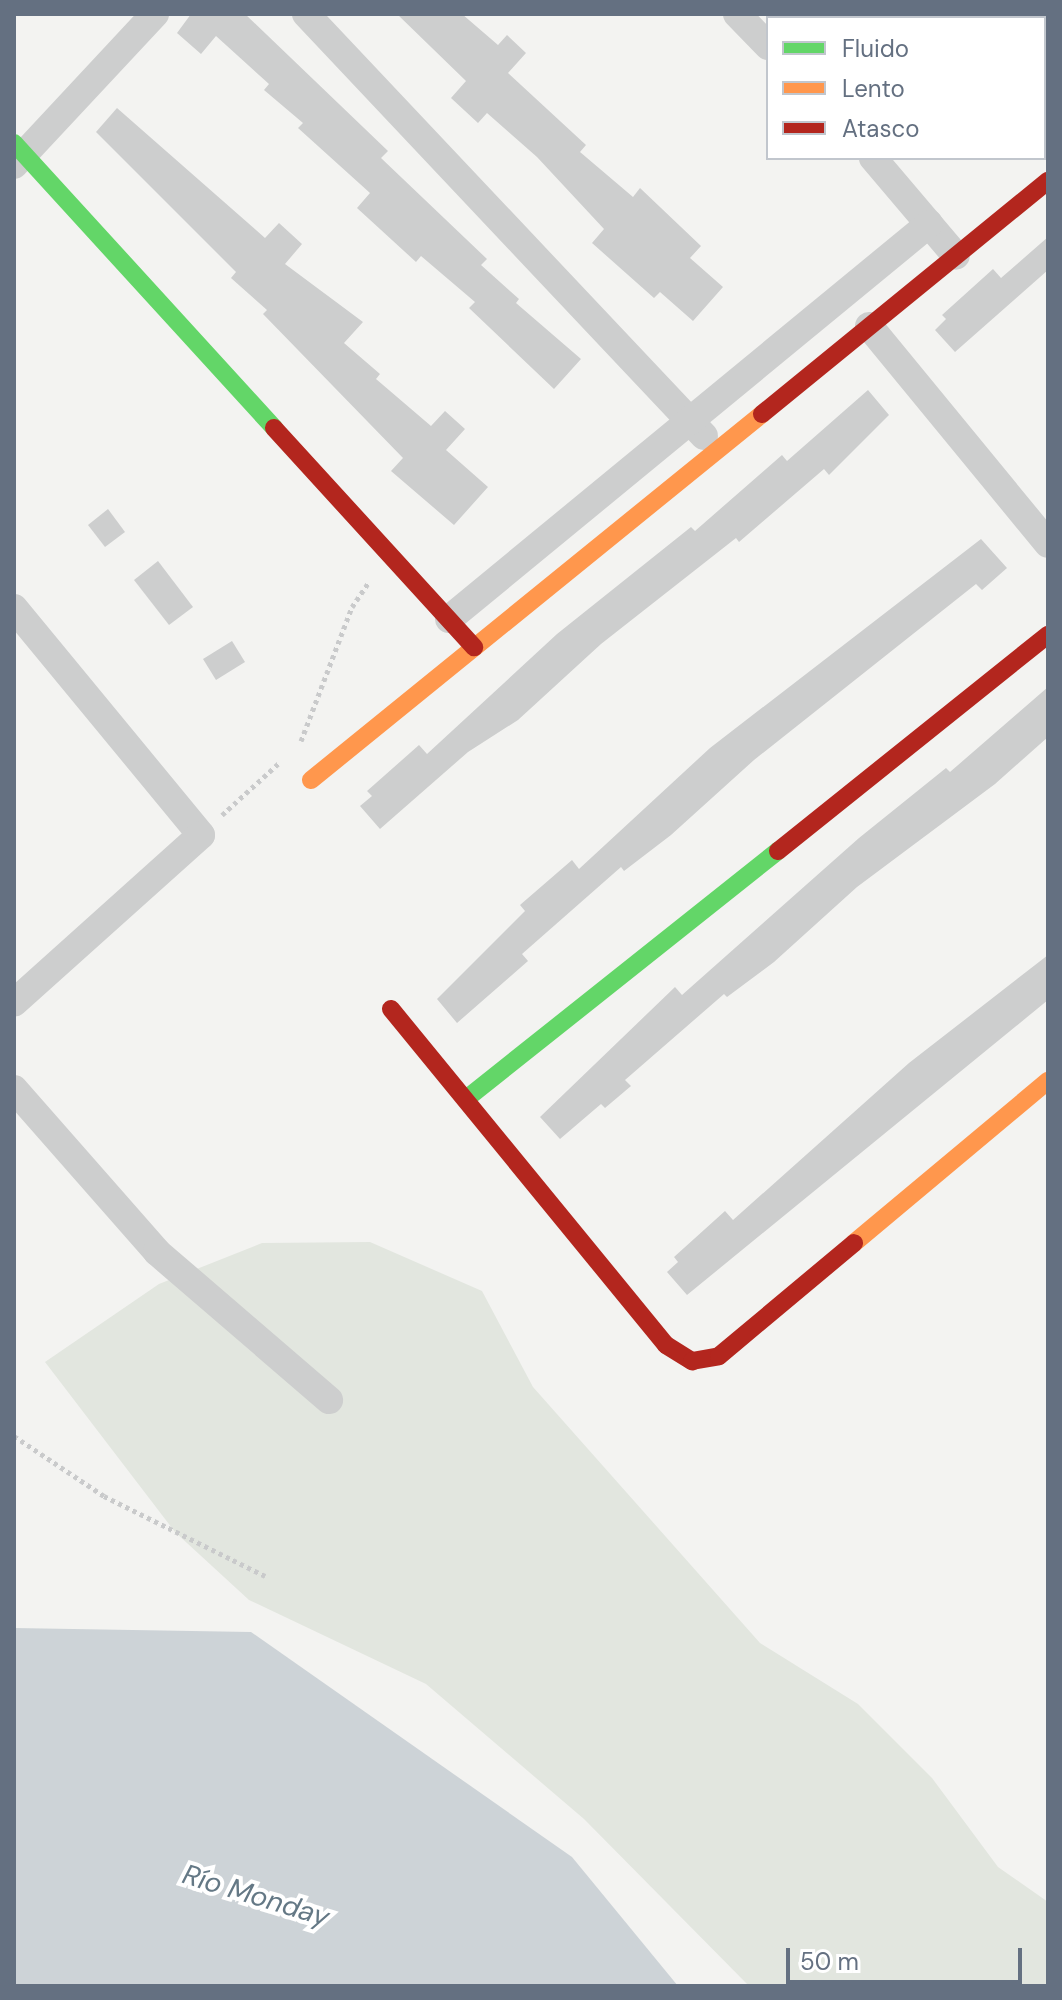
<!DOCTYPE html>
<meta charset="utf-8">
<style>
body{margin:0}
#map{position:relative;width:1062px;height:2000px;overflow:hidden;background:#f3f3f1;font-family:"DM Sans",sans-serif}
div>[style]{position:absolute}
.green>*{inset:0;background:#e2e6df}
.water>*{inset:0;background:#cdd3d7}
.building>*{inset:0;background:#cdcece}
.path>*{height:5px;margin-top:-2.5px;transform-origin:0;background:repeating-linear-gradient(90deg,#c9cacb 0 4px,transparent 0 8px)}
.street>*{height:28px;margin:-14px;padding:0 14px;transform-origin:14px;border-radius:14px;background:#cdcece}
.fast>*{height:18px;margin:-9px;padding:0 9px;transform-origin:9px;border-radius:9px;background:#63d668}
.slow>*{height:18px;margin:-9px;padding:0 9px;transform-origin:9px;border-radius:9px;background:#ff974d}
.jam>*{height:18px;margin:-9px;padding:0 9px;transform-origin:9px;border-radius:9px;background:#b3261e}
span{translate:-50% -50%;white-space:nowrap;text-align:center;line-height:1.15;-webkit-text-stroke:8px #fff;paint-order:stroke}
.water-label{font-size:28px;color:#647885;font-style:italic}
.frame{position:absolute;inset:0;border:16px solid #647081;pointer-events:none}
.legend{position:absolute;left:766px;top:16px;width:280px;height:144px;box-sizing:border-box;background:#fff;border:2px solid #c1c6cd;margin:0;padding:10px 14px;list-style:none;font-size:24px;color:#647081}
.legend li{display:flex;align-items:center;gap:16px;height:40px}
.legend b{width:40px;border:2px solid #c1c6cd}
.scale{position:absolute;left:786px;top:1948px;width:236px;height:36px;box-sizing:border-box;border:4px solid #647081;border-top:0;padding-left:10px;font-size:24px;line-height:28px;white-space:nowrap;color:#647081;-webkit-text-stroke:6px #fff;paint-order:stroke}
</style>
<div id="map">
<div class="green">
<i style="clip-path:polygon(370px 1242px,482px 1291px,533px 1387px,760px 1643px,858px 1704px,932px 1778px,998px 1867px,1048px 1902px,1048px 1986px,749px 1986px,584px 1819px,426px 1684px,249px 1600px,175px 1532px,45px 1362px,159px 1284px,262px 1243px)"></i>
</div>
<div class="water">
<i style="clip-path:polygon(14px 1628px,251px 1632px,572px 1857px,678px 1986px,14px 1986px)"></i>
</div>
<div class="building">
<i style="clip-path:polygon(191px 14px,245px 14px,388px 151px,381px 158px,487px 259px,481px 265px,519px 299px,516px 303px,581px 359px,554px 389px,469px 308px,475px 302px,421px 256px,416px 262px,357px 208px,370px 193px,298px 128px,303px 123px,264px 90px,269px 84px,216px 36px,201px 54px,177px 33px)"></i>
<i style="clip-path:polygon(397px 14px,462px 14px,498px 45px,507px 35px,526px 53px,508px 73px,586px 145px,580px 152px,633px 197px,640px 188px,701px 246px,690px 258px,723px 287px,693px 321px,660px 292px,654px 298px,592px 243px,604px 229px,537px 157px,487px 113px,478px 123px,451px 98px,466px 81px)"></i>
<i style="clip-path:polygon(117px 108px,265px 238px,279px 223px,302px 244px,285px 264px,363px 322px,344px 343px,380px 374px,376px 379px,431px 426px,445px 411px,465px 429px,446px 450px,488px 487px,454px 525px,391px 471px,403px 458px,263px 314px,267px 310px,231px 278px,236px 272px,96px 132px)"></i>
<i style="clip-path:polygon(1048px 237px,1048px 270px,955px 352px,935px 330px,946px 319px,942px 315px,993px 269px,1001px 278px)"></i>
<i style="clip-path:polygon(868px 390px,889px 415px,829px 475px,824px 469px,739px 542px,736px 538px,601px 644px,518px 720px,468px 752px,380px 829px,360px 806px,372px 796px,367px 791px,419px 745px,427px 754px,557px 634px,691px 527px,695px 531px,782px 455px,787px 461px)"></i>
<i style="clip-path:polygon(108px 509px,125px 532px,105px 547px,88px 525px)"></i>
<i style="clip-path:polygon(981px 539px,1007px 568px,982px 590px,976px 584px,754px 760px,671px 835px,624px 871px,621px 867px,522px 954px,528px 961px,457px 1023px,437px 999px,525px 911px,520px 905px,572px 860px,579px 869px,710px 748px)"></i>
<i style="clip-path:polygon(158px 561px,193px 607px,169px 625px,134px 580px)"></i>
<i style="clip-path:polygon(232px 641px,245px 662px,216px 680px,203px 659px)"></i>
<i style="clip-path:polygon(1048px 687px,1048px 737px,995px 784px,857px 887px,774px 962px,727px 997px,724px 994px,625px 1080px,631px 1086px,605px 1108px,601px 1104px,560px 1139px,540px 1117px,675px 987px,682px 995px,859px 838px,946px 768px,950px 772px)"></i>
<i style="clip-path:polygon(1048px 955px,1048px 1000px,687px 1295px,667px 1272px,678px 1262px,674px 1257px,725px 1211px,733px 1220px,909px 1063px)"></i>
</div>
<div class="path">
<i style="left:301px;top:741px;width:143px;rotate:-69.2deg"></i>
<i style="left:352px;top:607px;width:30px;rotate:-56deg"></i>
<i style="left:222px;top:815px;width:79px;rotate:-42.4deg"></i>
<i style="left:14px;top:1436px;width:108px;rotate:33.7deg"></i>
<i style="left:104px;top:1496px;width:180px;rotate:26.4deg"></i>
</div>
<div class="street">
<i style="left:306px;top:14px;width:580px;rotate:46.68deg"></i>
<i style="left:737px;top:14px;width:45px;rotate:45.9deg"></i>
<i style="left:873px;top:158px;width:128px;rotate:49.7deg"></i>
<i style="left:14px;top:165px;width:207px;rotate:-47deg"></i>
<i style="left:869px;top:326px;width:282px;rotate:50.6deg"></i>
<i style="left:14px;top:608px;width:294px;rotate:50.5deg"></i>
<i style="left:201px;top:835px;width:251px;rotate:138.1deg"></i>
<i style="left:449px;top:619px;width:622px;rotate:-39.45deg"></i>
<i style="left:14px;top:1089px;width:217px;rotate:48.7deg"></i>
<i style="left:157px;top:1252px;width:227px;rotate:40.7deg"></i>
</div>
<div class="fast">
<i style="left:14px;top:143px;width:386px;rotate:47.6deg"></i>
<i style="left:466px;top:1099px;width:399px;rotate:-38.5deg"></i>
</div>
<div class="slow">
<i style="left:311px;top:780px;width:581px;rotate:-39.06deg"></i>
<i style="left:854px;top:1243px;width:253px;rotate:-39.9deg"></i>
</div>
<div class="jam">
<i style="left:762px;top:414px;width:369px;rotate:-39.2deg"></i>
<i style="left:274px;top:428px;width:297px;rotate:47.6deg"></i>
<i style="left:778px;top:851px;width:346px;rotate:-38.7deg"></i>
<i style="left:391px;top:1009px;width:434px;rotate:50.7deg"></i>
<i style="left:666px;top:1345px;width:31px;rotate:32deg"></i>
<i style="left:692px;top:1361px;width:27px;rotate:-10deg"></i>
<i style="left:719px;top:1356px;width:176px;rotate:-39.9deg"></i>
</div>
<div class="water-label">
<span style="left:256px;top:1896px;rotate:17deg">Río Monday</span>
</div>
<div class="frame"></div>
<ul class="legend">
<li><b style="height:10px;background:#63d668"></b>Fluido</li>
<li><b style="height:10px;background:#ff974d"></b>Lento</li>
<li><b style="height:10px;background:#b3261e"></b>Atasco</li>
</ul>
<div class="scale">50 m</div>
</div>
